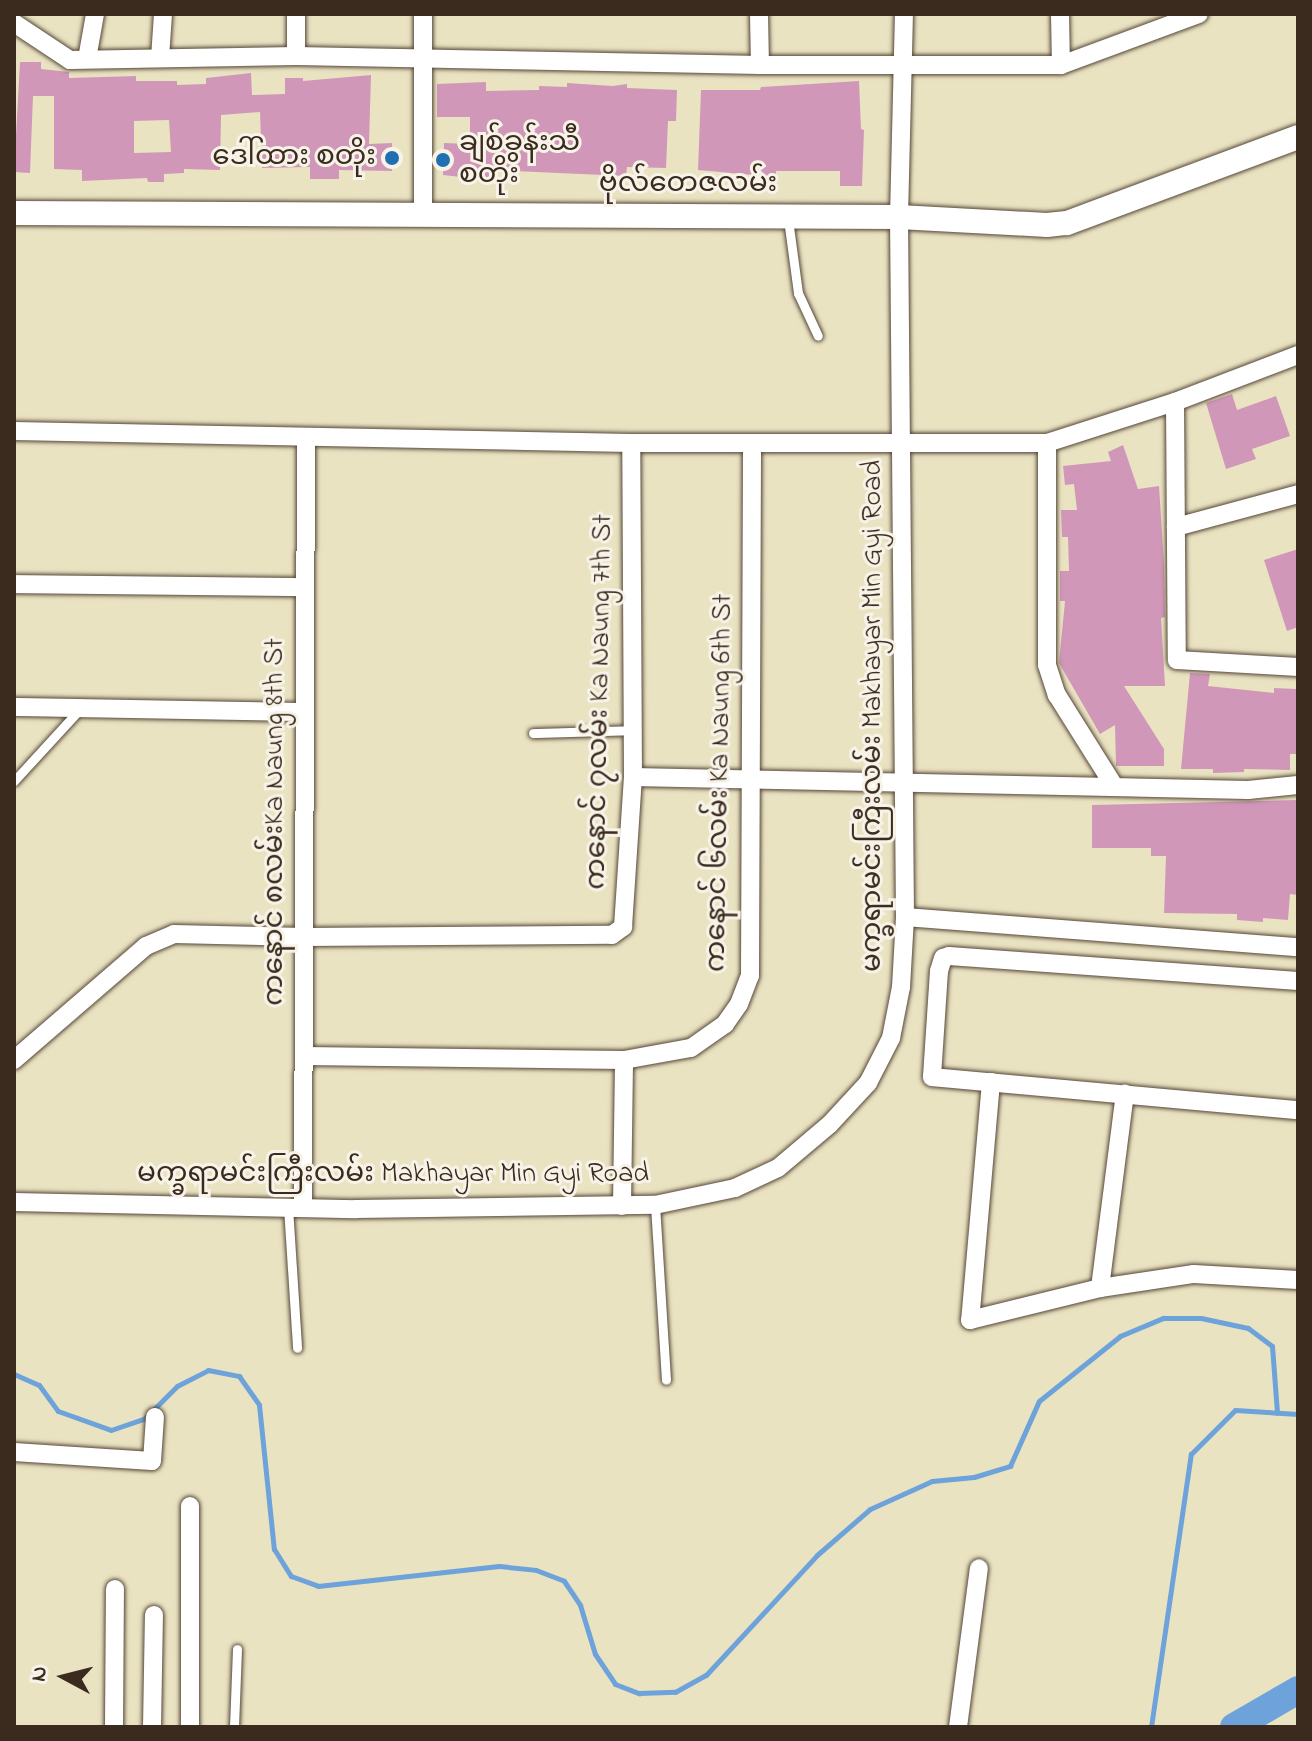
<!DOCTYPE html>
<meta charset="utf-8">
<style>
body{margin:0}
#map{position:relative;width:1312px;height:1741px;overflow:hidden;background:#eae3c2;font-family:"Indie Flower","Noto Sans Myanmar",sans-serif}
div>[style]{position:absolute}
.stream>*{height:5px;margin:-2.5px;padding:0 2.5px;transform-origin:2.5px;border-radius:2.5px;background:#6da3da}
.river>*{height:28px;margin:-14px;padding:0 14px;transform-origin:14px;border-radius:14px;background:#6da3da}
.building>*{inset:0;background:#d197b9}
.roads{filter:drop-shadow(0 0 2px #554637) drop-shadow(0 0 2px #554637)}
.lane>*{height:9px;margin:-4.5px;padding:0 4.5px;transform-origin:4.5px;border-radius:4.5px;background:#fff}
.street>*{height:18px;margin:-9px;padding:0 9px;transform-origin:9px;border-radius:9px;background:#fff}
.secondary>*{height:24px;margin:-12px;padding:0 12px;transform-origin:12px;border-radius:12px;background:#fff}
.dots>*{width:22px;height:22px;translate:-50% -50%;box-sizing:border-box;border:4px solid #f7f3e8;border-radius:50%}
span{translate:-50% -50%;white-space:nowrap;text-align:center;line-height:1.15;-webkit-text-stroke:6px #f7f3e8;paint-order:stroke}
.poi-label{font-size:28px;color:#3b2a1e}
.left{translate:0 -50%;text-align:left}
.right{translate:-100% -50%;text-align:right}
.street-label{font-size:28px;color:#3b2a1e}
.frame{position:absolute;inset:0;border:16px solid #3b2a1e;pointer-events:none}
.north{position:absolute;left:24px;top:1637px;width:80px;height:80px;-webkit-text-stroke:6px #f7f3e8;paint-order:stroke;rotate:277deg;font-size:22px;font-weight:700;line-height:32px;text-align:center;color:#3b2a1e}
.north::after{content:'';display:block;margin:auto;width:28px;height:36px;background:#3b2a1e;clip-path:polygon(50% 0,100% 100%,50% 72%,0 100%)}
</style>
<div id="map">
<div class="stream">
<i style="left:14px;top:1374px;width:27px;rotate:24deg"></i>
<i style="left:39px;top:1385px;width:32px;rotate:54deg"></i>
<i style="left:58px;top:1411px;width:56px;rotate:19.7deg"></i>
<i style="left:111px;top:1430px;width:36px;rotate:-19deg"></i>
<i style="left:145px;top:1418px;width:45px;rotate:-45deg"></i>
<i style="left:177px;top:1386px;width:35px;rotate:-27deg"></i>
<i style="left:208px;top:1370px;width:32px;rotate:11deg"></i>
<i style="left:239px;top:1376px;width:35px;rotate:55deg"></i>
<i style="left:259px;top:1405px;width:145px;rotate:84.1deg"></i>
<i style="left:274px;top:1549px;width:32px;rotate:58deg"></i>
<i style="left:291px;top:1576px;width:29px;rotate:20deg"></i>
<i style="left:318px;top:1586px;width:182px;rotate:-6.3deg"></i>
<i style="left:499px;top:1566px;width:37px;rotate:6deg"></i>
<i style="left:536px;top:1570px;width:30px;rotate:21deg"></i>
<i style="left:564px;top:1581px;width:29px;rotate:56deg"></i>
<i style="left:580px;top:1605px;width:51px;rotate:73deg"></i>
<i style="left:595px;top:1654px;width:36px;rotate:56deg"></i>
<i style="left:615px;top:1684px;width:26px;rotate:21deg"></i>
<i style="left:639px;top:1693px;width:36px;rotate:-2deg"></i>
<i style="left:675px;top:1692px;width:35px;rotate:-29deg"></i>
<i style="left:706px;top:1675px;width:163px;rotate:-47.2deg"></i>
<i style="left:817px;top:1555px;width:70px;rotate:-41deg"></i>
<i style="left:870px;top:1509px;width:68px;rotate:-24.3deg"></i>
<i style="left:932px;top:1481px;width:42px;rotate:-5.4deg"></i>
<i style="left:974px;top:1477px;width:38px;rotate:-17deg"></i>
<i style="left:1010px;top:1466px;width:71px;rotate:-66deg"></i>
<i style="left:1039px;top:1401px;width:104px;rotate:-38.7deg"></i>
<i style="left:1120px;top:1336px;width:47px;rotate:-22.7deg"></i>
<i style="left:1163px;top:1318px;width:38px"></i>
<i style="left:1201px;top:1318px;width:48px;rotate:12deg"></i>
<i style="left:1248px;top:1328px;width:30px;rotate:37deg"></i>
<i style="left:1272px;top:1346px;width:67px;rotate:85.7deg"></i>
<i style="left:1151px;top:1727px;width:276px;rotate:-81.7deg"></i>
<i style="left:1191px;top:1454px;width:62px;rotate:-45deg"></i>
<i style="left:1235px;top:1410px;width:63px;rotate:3.6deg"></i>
</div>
<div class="river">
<i style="left:1234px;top:1727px;width:74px;rotate:-30deg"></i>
</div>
<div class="building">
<i style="clip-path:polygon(evenodd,20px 62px,41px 62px,41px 69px,69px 72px,69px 78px,136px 76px,136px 81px,177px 81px,177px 85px,206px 84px,206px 78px,251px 73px,252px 95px,285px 94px,285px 78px,303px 78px,303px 81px,371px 75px,369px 144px,392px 143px,392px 171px,339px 170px,339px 179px,310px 179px,310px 167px,262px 168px,260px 112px,221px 115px,220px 170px,184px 169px,184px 173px,164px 174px,164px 182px,148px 182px,147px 178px,82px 181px,82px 170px,54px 169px,54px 96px,33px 96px,30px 173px,14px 172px,20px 62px,169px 120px,171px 152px,134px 153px,134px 121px,169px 120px)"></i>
<i style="clip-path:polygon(859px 81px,861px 129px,864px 130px,862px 186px,840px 186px,840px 171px,776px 171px,776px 177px,698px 170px,701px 90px,760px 90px,761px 87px)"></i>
<i style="clip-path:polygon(486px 82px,486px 91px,539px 90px,539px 86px,567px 87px,567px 83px,613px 86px,627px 84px,627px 88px,677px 90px,676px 121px,668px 121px,666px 168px,627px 167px,626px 176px,489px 170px,489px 180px,443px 175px,444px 143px,470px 144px,470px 117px,437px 117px,437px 84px)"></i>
<i style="clip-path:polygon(1232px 394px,1237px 410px,1276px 396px,1290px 436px,1252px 449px,1256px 459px,1226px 469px,1206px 403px)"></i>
<i style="clip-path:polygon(1123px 445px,1138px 489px,1159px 486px,1164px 564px,1165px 617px,1161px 618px,1165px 686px,1124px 686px,1164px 749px,1164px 766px,1116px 766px,1115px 725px,1100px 734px,1059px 663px,1065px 601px,1060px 601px,1060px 571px,1069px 571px,1068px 537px,1062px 537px,1061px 510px,1077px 510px,1074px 484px,1065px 485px,1063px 466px,1111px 461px,1108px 452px)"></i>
<i style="clip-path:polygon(1298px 549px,1298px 627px,1287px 631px,1264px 560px)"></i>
<i style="clip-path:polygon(1190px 673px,1210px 674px,1208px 686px,1274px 693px,1274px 688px,1296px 689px,1298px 754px,1290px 754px,1290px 770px,1244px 769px,1244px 772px,1213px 773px,1213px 769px,1181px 769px)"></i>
<i style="clip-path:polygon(1298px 800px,1298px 895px,1290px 894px,1288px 920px,1263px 918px,1263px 922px,1237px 920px,1237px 914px,1164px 913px,1166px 856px,1151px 856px,1151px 848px,1092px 848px,1092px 805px)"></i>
</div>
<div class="roads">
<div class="lane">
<i style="left:788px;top:219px;width:75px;rotate:82.3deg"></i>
<i style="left:798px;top:293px;width:47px;rotate:65.1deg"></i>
<i style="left:533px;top:733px;width:100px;rotate:-1.7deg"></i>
<i style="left:14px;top:781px;width:96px;rotate:-47.5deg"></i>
<i style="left:655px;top:1205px;width:175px;rotate:86.4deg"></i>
<i style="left:288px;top:1207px;width:141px;rotate:86.3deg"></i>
<i style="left:234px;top:1727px;width:78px;rotate:-87.8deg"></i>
</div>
<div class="street">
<i style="left:296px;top:14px;width:42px;rotate:90deg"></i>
<i style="left:759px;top:14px;width:51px;rotate:88.9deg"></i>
<i style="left:1060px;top:14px;width:51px;rotate:88.9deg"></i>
<i style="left:14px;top:23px;width:67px;rotate:33.5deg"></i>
<i style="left:70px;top:60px;width:226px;rotate:-1deg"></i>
<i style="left:296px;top:56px;width:464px;rotate:1.1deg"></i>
<i style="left:760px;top:65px;width:301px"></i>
<i style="left:1061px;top:65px;width:147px;rotate:-20.3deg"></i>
<i style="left:160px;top:58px;width:44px;rotate:-86.1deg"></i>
<i style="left:87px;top:59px;width:46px;rotate:-79.9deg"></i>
<i style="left:423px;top:214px;width:200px;rotate:-90deg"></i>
<i style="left:1175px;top:402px;width:258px;rotate:89.6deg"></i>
<i style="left:1177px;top:660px;width:121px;rotate:3.3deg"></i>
<i style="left:14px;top:431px;width:617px;rotate:1.11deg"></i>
<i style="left:631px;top:443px;width:416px"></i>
<i style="left:1047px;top:443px;width:134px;rotate:-17.8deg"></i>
<i style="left:1175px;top:402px;width:132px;rotate:-20.9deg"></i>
<i style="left:1047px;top:443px;width:222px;rotate:90deg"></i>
<i style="left:1047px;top:665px;width:32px;rotate:72deg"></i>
<i style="left:1057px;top:695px;width:107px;rotate:57.9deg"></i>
<i style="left:1176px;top:527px;width:126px;rotate:-15.1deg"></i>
<i style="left:14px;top:584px;width:291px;rotate:0.6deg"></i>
<i style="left:14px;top:707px;width:291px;rotate:1deg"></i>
<i style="left:633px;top:777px;width:615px;rotate:1.21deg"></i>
<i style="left:1248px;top:790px;width:50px;rotate:-5.7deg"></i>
<i style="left:905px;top:917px;width:394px;rotate:4.4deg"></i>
<i style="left:1298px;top:981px;width:350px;rotate:-175.9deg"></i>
<i style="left:949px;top:956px;width:6px;rotate:162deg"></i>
<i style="left:943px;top:958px;width:14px;rotate:107deg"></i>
<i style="left:939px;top:971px;width:106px;rotate:93.8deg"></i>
<i style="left:932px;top:1077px;width:367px;rotate:5.2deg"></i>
<i style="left:304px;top:1056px;width:320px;rotate:0.7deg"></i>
<i style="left:624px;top:1060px;width:68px;rotate:-10.2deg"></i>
<i style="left:691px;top:1048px;width:42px;rotate:-35.2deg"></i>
<i style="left:725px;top:1024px;width:24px;rotate:-55deg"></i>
<i style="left:739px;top:1004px;width:30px;rotate:-69deg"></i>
<i style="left:750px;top:976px;width:532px;rotate:-89.78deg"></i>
<i style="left:14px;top:1060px;width:174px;rotate:-40.8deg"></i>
<i style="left:146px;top:946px;width:30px;rotate:-23deg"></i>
<i style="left:174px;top:934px;width:130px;rotate:1.3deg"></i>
<i style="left:304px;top:937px;width:308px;rotate:-0.4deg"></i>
<i style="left:612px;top:935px;width:14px;rotate:-36deg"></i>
<i style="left:623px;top:927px;width:150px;rotate:-86.2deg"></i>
<i style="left:633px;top:777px;width:334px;rotate:-90.3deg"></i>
<i style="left:991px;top:1082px;width:239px;rotate:95deg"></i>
<i style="left:970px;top:1320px;width:134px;rotate:-13.8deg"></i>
<i style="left:1100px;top:1288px;width:95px;rotate:-8.5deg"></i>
<i style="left:1194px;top:1274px;width:104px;rotate:3.3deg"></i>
<i style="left:14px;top:1202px;width:342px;rotate:1.2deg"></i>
<i style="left:356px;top:1209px;width:299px;rotate:-0.8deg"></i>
<i style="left:655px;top:1205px;width:82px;rotate:-12deg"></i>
<i style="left:735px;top:1188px;width:47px;rotate:-24.9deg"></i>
<i style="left:778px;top:1168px;width:68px;rotate:-40.2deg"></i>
<i style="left:830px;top:1124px;width:56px;rotate:-47.2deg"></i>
<i style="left:868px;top:1083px;width:51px;rotate:-62.9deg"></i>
<i style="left:891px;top:1038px;width:52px;rotate:-78.9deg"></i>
<i style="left:901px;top:987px;width:70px;rotate:-86.7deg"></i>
<i style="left:905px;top:917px;width:700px;rotate:-90.49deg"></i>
<i style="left:899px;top:217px;width:203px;rotate:-88.6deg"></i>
<i style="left:622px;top:1206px;width:146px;rotate:-89.2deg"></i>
<i style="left:303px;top:1207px;width:769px;rotate:-89.78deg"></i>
<i style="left:1100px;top:1288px;width:196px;rotate:-82.7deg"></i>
<i style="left:14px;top:1452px;width:138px;rotate:3.7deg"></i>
<i style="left:152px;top:1461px;width:44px;rotate:-86.1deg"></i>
<i style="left:114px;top:1727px;width:138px;rotate:-89.6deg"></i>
<i style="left:152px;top:1727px;width:112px;rotate:-89deg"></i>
<i style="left:190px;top:1727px;width:221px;rotate:-90deg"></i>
<i style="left:958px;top:1727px;width:160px;rotate:-82.5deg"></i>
</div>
<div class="secondary">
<i style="left:14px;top:213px;width:885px;rotate:0.26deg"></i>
<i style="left:899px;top:217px;width:148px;rotate:3.1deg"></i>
<i style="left:1047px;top:225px;width:20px;rotate:-6deg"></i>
<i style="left:1067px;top:223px;width:246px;rotate:-20.4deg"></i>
</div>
</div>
<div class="dots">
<i style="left:392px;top:158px;background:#1f6fb2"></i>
<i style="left:443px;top:160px;background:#1f6fb2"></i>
</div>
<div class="poi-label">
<span class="left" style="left:459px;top:160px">ချစ်ခွန်းသီ<br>စတိုး</span>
<span class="right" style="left:376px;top:158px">ဒေါ်ထား စတိုး</span>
</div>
<div class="street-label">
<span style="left:688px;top:185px">ဗိုလ်တေဇလမ်း</span>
<span style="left:601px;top:702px;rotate:-89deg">ကနောင် ၇လမ်း Ka Naung 7th St</span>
<span style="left:874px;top:716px;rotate:-90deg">မက္ခရာမင်းကြီးလမ်း Makhayar Min Gyi Road</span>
<span style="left:721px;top:783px;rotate:-89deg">ကနောင် ၆လမ်း Ka Naung 6th St</span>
<span style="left:276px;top:822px;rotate:-90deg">ကနောင် ၈လမ်းKa Naung 8th St</span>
<span style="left:393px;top:1175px">မက္ခရာမင်းကြီးလမ်း Makhayar Min Gyi Road</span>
</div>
<div class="frame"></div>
<div class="north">N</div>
</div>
